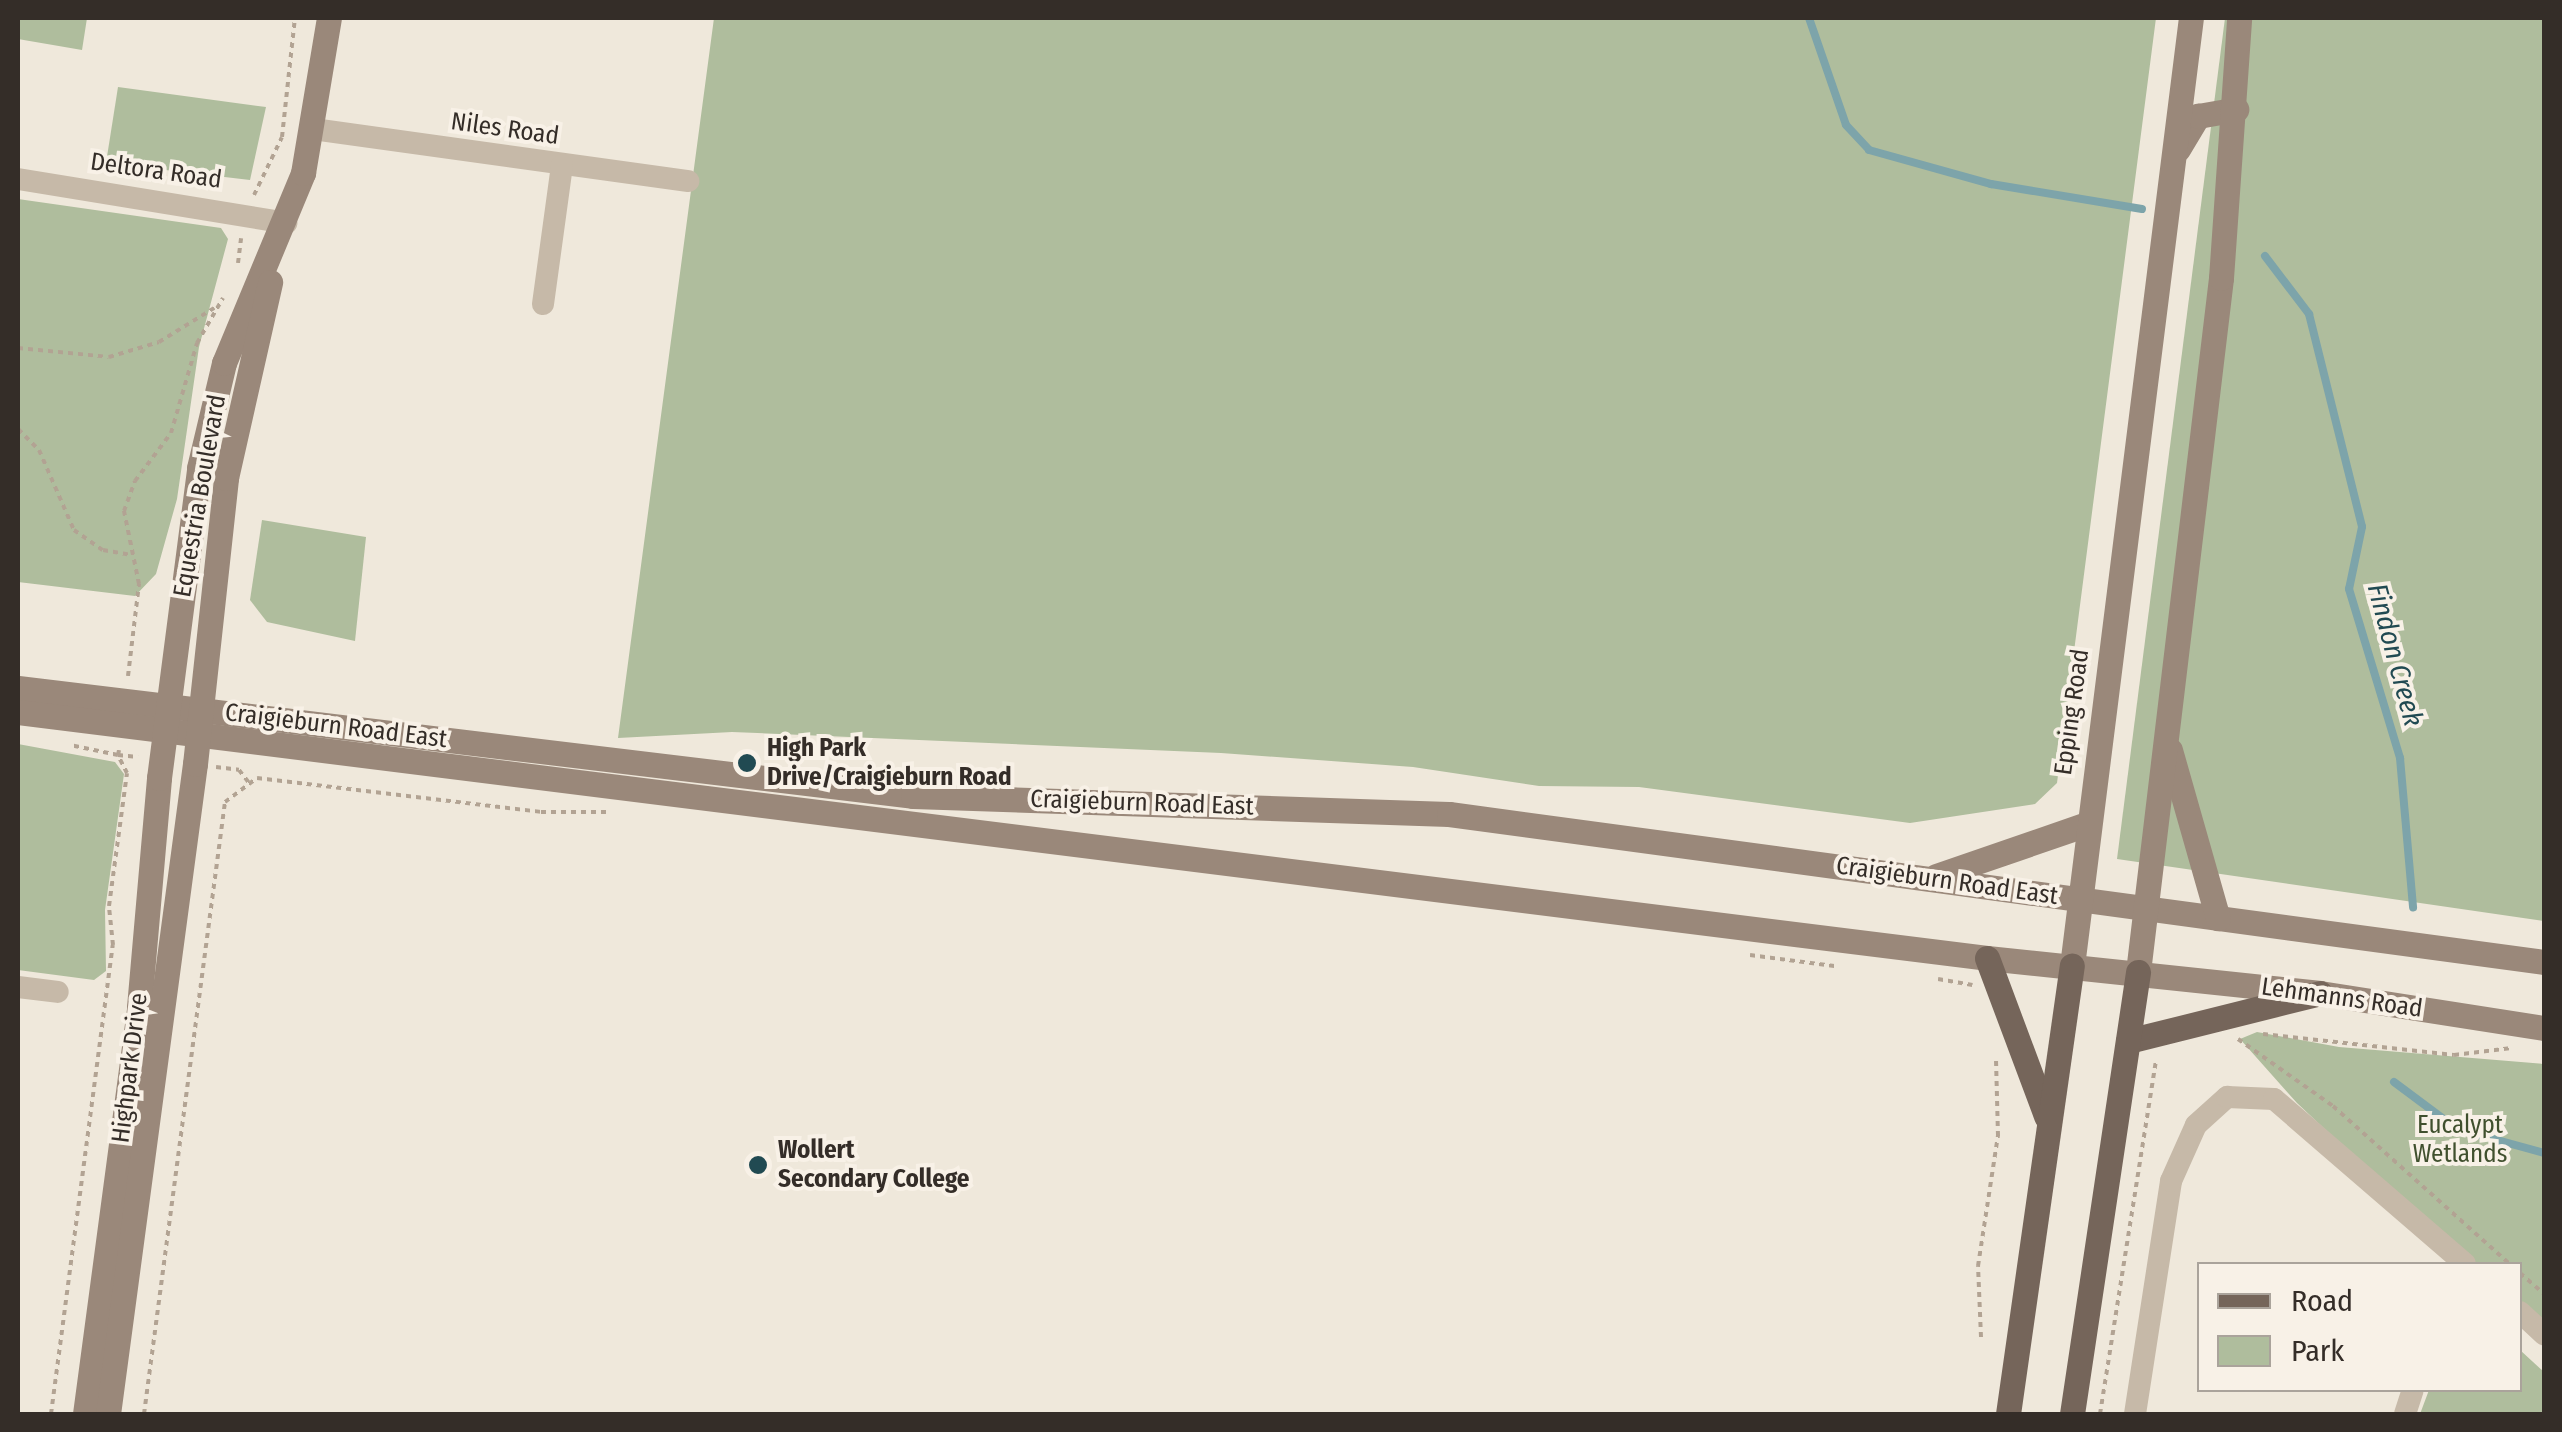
<!DOCTYPE html>
<style>
body{margin:0}
#map{position:relative;width:2562px;height:1432px;overflow:hidden;background:#efe8db;font-family:"Fira Sans Condensed",sans-serif}
div>[style]{position:absolute}
.green>*{inset:0;background:#afbd9d}
.stream>*{height:8px;margin:-4px;padding:0 4px;transform-origin:4px;border-radius:4px;background:#7da4aa}
.path>*{height:4px;margin-top:-2px;transform-origin:0;background:repeating-linear-gradient(90deg,#b2a393 0 5px,transparent 0 10px)}
.street>*{height:22px;margin:-11px;padding:0 11px;transform-origin:11px;border-radius:11px;background:#c6b9a8}
.secondary>*{height:25px;margin:-12.5px;padding:0 12.5px;transform-origin:12.5px;border-radius:12.5px;background:#9a887a}
.primary>*{height:25px;margin:-12.5px;padding:0 12.5px;transform-origin:12.5px;border-radius:12.5px;background:#75655a}
.dots>*{width:28px;height:28px;translate:-50% -50%;box-sizing:border-box;border:5px solid #f8f1e7;border-radius:50%}
span{translate:-50% -50%;white-space:nowrap;text-align:center;line-height:1.15;-webkit-text-stroke:8px #f8f1e7;paint-order:stroke}
.street-label{font-size:25px;color:#342d28}
.poi-label{font-size:25px;color:#342d28;font-weight:700}
.left{translate:0 -50%;text-align:left}
.park-label{font-size:25px;color:#40502e}
.water-label{font-size:28px;color:#214a52;font-style:italic}
.frame{position:absolute;inset:0;border:20px solid #342d28;pointer-events:none}
.legend{position:absolute;left:2197px;top:1262px;width:325px;height:130px;box-sizing:border-box;background:#f8f1e7;border:2px solid #aaa39b;margin:0;padding:12px 18px;list-style:none;font-size:30px;color:#342d28}
.legend li{display:flex;align-items:center;gap:20px;height:50px}
.legend b{width:50px;border:2px solid #aaa39b}
</style>
<div id="map">
<div class="green">
<i style="clip-path:polygon(18px 18px,87px 18px,82px 50px,18px 39px)"></i>
<i style="clip-path:polygon(714px 18px,2156px 18px,2057px 783px,2035px 804px,1910px 823px,1639px 787px,1539px 786px,1413px 767px,1221px 753px,732px 732px,618px 738px)"></i>
<i style="clip-path:polygon(2225px 18px,2544px 18px,2544px 921px,2117px 859px)"></i>
<i style="clip-path:polygon(118px 87px,266px 107px,250px 180px,106px 163px)"></i>
<i style="clip-path:polygon(18px 199px,221px 228px,228px 239px,199px 347px,177px 499px,156px 574px,135px 596px,18px 582px)"></i>
<i style="clip-path:polygon(262px 520px,366px 537px,355px 641px,267px 622px,250px 600px)"></i>
<i style="clip-path:polygon(18px 744px,115px 762px,124px 774px,105px 910px,106px 971px,94px 980px,18px 970px)"></i>
<i style="clip-path:polygon(2257px 1032px,2339px 1047px,2544px 1064px,2544px 1332px,2520px 1310px,2520px 1264px,2468px 1264px,2297px 1103px,2240px 1039px)"></i>
<i style="clip-path:polygon(2520px 1350px,2544px 1372px,2544px 1414px,2420px 1414px,2429px 1390px,2520px 1390px)"></i>
</div>
<div class="stream">
<i style="left:1809px;top:18px;width:113px;rotate:70.9deg"></i>
<i style="left:1846px;top:125px;width:34px;rotate:47deg"></i>
<i style="left:1869px;top:150px;width:127px;rotate:15.6deg"></i>
<i style="left:1991px;top:184px;width:153px;rotate:9.4deg"></i>
<i style="left:2265px;top:256px;width:73px;rotate:52.8deg"></i>
<i style="left:2309px;top:314px;width:219px;rotate:76deg"></i>
<i style="left:2362px;top:527px;width:63px;rotate:101.8deg"></i>
<i style="left:2349px;top:589px;width:177px;rotate:73.2deg"></i>
<i style="left:2400px;top:758px;width:150px;rotate:85deg"></i>
<i style="left:2394px;top:1082px;width:79px;rotate:36.7deg"></i>
<i style="left:2457px;top:1129px;width:90px;rotate:15.4deg"></i>
</div>
<div class="path">
<i style="left:254px;top:195px;width:64px;rotate:-64.2deg"></i>
<i style="left:282px;top:137px;width:120px;rotate:-83.8deg"></i>
<i style="left:238px;top:263px;width:25px;rotate:-83deg"></i>
<i style="left:18px;top:348px;width:91px;rotate:5.6deg"></i>
<i style="left:109px;top:357px;width:52px;rotate:-16.7deg"></i>
<i style="left:159px;top:342px;width:65px;rotate:-31.7deg"></i>
<i style="left:18px;top:429px;width:30px;rotate:45deg"></i>
<i style="left:39px;top:450px;width:87px;rotate:66.4deg"></i>
<i style="left:74px;top:530px;width:35px;rotate:35deg"></i>
<i style="left:103px;top:550px;width:29px;rotate:10deg"></i>
<i style="left:128px;top:676px;width:93px;rotate:-83.2deg"></i>
<i style="left:139px;top:584px;width:75px;rotate:-101.6deg"></i>
<i style="left:124px;top:511px;width:32px;rotate:-70deg"></i>
<i style="left:135px;top:481px;width:60px;rotate:-53.1deg"></i>
<i style="left:171px;top:433px;width:94px;rotate:-73.9deg"></i>
<i style="left:197px;top:343px;width:52px;rotate:-60deg"></i>
<i style="left:119px;top:750px;width:5px;rotate:101deg"></i>
<i style="left:118px;top:755px;width:20px;rotate:6deg"></i>
<i style="left:216px;top:767px;width:23px;rotate:7deg"></i>
<i style="left:239px;top:770px;width:18px;rotate:52deg"></i>
<i style="left:1750px;top:955px;width:85px;rotate:7.5deg"></i>
<i style="left:1938px;top:979px;width:35px;rotate:10deg"></i>
<i style="left:2263px;top:1034px;width:192px;rotate:6.3deg"></i>
<i style="left:2454px;top:1055px;width:58px;rotate:-6.9deg"></i>
<i style="left:2238px;top:1039px;width:116px;rotate:35.2deg"></i>
<i style="left:2333px;top:1106px;width:237px;rotate:41.8deg"></i>
<i style="left:2520px;top:1273px;width:32px;rotate:41deg"></i>
<i style="left:1981px;top:1337px;width:71px;rotate:-92.4deg"></i>
<i style="left:1978px;top:1266px;width:132px;rotate:-81.3deg"></i>
<i style="left:1998px;top:1136px;width:77px;rotate:-91.5deg"></i>
<i style="left:51px;top:1414px;width:473px;rotate:-82.5deg"></i>
<i style="left:113px;top:945px;width:39px;rotate:-96deg"></i>
<i style="left:109px;top:906px;width:134px;rotate:-82.3deg"></i>
<i style="left:127px;top:773px;width:20px;rotate:-117deg"></i>
<i style="left:118px;top:755px;width:49px;rotate:-168.2deg"></i>
<i style="left:144px;top:1414px;width:617px;rotate:-82.46deg"></i>
<i style="left:225px;top:802px;width:40px;rotate:-37deg"></i>
<i style="left:257px;top:778px;width:286px;rotate:6.8deg"></i>
<i style="left:541px;top:812px;width:65px"></i>
<i style="left:2100px;top:1414px;width:359px;rotate:-81deg"></i>
</div>
<div class="street">
<i style="left:313px;top:129px;width:379px;rotate:7.9deg"></i>
<i style="left:18px;top:179px;width:272px;rotate:9.3deg"></i>
<i style="left:543px;top:304px;width:140px;rotate:-82.2deg"></i>
<i style="left:18px;top:987px;width:40px;rotate:7.1deg"></i>
<i style="left:2520px;top:1312px;width:33px;rotate:43deg"></i>
<i style="left:2135px;top:1414px;width:236px;rotate:-81.2deg"></i>
<i style="left:2171px;top:1181px;width:61px;rotate:-65.9deg"></i>
<i style="left:2196px;top:1125px;width:42px;rotate:-42.1deg"></i>
<i style="left:2227px;top:1097px;width:47px;rotate:2.4deg"></i>
<i style="left:2274px;top:1099px;width:252px;rotate:40.8deg"></i>
<i style="left:2405px;top:1414px;width:25px;rotate:-72deg"></i>
</div>
<div class="secondary">
<i style="left:2178px;top:149px;width:39px;rotate:-59deg"></i>
<i style="left:2198px;top:116px;width:39px;rotate:-10deg"></i>
<i style="left:18px;top:688px;width:901px;rotate:6.88deg"></i>
<i style="left:913px;top:796px;width:536px;rotate:1.92deg"></i>
<i style="left:1449px;top:814px;width:1105px;rotate:7.7deg"></i>
<i style="left:18px;top:712px;width:1984px;rotate:7.12deg"></i>
<i style="left:1987px;top:958px;width:335px;rotate:6deg"></i>
<i style="left:2320px;top:993px;width:227px;rotate:8.9deg"></i>
<i style="left:2170px;top:750px;width:175px;rotate:74.1deg"></i>
<i style="left:1936px;top:876px;width:160px;rotate:-19deg"></i>
<i style="left:2072px;top:966px;width:955px;rotate:-82.85deg"></i>
<i style="left:2138px;top:972px;width:699px;rotate:-83.18deg"></i>
<i style="left:2221px;top:278px;width:261px;rotate:-86deg"></i>
<i style="left:85px;top:1414px;width:411px;rotate:-82.4deg"></i>
<i style="left:139px;top:1007px;width:230px;rotate:-85deg"></i>
<i style="left:159px;top:778px;width:313px;rotate:-82.6deg"></i>
<i style="left:199px;top:468px;width:108px;rotate:-76.6deg"></i>
<i style="left:224px;top:363px;width:206px;rotate:-67.4deg"></i>
<i style="left:303px;top:173px;width:157px;rotate:-80.5deg"></i>
<i style="left:108px;top:1414px;width:656px;rotate:-82.38deg"></i>
<i style="left:195px;top:764px;width:288px;rotate:-83.8deg"></i>
<i style="left:226px;top:478px;width:201px;rotate:-77.3deg"></i>
</div>
<div class="primary">
<i style="left:1987px;top:958px;width:169px;rotate:69.5deg"></i>
<i style="left:2128px;top:1041px;width:198px;rotate:-14deg"></i>
<i style="left:2008px;top:1414px;width:453px;rotate:-81.9deg"></i>
<i style="left:2072px;top:1414px;width:447px;rotate:-81.5deg"></i>
</div>
<div class="dots">
<i style="left:747px;top:763px;background:#214a52"></i>
<i style="left:758px;top:1165px;background:#214a52"></i>
</div>
<div class="street-label">
<span style="left:505px;top:129px;rotate:8deg">Niles Road</span>
<span style="left:156px;top:171px;rotate:8deg">Deltora Road</span>
<span style="left:200px;top:496px;rotate:-80deg">Equestria Boulevard</span>
<span style="left:2072px;top:712px;rotate:-82deg">Epping Road</span>
<span style="left:336px;top:726px;rotate:7deg">Craigieburn Road East</span>
<span style="left:1142px;top:803px;rotate:2deg">Craigieburn Road East</span>
<span style="left:1947px;top:881px;rotate:8deg">Craigieburn Road East</span>
<span style="left:2342px;top:998px;rotate:8deg">Lehmanns Road</span>
<span style="left:130px;top:1068px;rotate:-83deg">Highpark Drive</span>
</div>
<div class="poi-label">
<span class="left" style="left:767px;top:763px">High Park<br>Drive/Craigieburn Road</span>
<span class="left" style="left:778px;top:1165px">Wollert<br>Secondary College</span>
</div>
<div class="park-label">
<span style="left:2460px;top:1140px">Eucalypt<br>Wetlands</span>
</div>
<div class="water-label">
<span style="left:2395px;top:655px;rotate:75deg">Findon Creek</span>
</div>
<div class="frame"></div>
<ul class="legend">
<li><b style="height:12px;background:#75655a"></b>Road</li>
<li><b style="height:28px;background:#afbd9d"></b>Park</li>
</ul>
</div>
